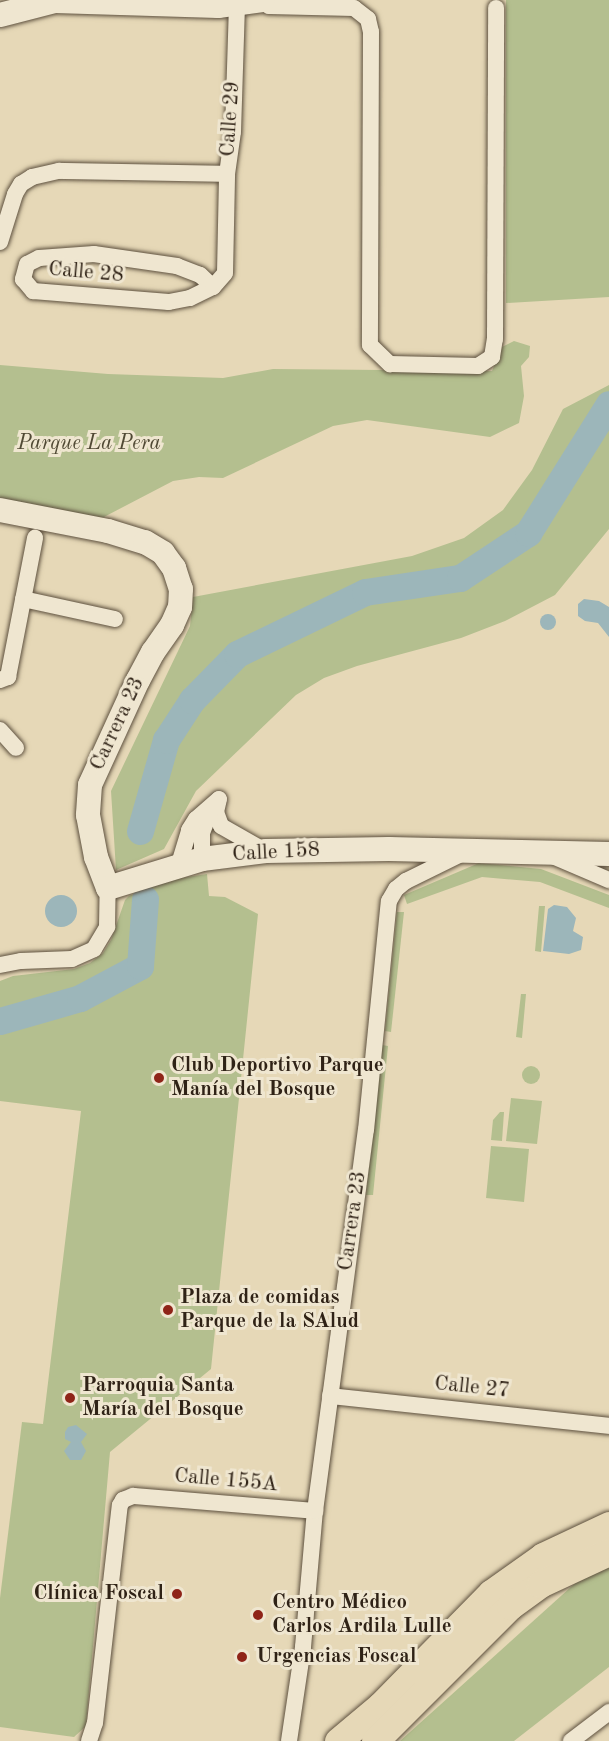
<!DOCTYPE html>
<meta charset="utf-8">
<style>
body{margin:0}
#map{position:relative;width:609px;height:1741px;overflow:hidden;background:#e6d8b7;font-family:"Old Standard TT",serif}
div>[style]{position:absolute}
.green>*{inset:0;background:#b4bf8f}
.round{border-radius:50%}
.water>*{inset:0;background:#9cb6ba}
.river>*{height:27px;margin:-13.5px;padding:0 13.5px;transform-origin:13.5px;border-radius:13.5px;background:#9cb6ba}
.roads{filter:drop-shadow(0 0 2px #5d503e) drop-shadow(0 0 2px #5d503e)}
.street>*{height:16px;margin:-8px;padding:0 8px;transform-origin:8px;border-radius:8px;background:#efe6d0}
.secondary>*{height:24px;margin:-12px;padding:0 12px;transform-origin:12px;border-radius:12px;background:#efe6d0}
.primary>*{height:27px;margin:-13.5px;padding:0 13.5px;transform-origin:13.5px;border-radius:13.5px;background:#e6d8b7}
.dots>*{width:16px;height:16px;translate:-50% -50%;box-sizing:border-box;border:3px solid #efe6d0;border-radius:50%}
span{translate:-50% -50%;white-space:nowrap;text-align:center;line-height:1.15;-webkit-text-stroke:6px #efe6d0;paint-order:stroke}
.street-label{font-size:21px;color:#2f2216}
.park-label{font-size:21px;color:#504934;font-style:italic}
.poi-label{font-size:21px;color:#2f2216;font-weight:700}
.left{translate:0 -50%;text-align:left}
.right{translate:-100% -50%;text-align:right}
</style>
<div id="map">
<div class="green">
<i style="clip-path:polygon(506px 0,609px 0,609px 297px,506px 303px)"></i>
<i style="clip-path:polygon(514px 341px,530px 346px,529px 357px,521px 366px,524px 396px,519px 423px,490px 437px,367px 420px,333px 426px,223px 478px,199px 477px,173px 481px,102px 518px,0 501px,0 365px,108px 374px,223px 378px,273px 369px,492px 371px,502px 347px)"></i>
<i style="clip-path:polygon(609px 385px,609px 529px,555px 595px,505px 621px,461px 638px,357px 666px,324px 678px,296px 695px,196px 791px,164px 849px,116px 870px,111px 791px,190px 626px,193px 597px,412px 556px,464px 538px,503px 510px,532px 470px,563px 409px)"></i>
<i style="clip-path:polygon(479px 863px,541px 869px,609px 895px,609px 908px,540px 882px,482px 877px,407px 904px,404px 895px)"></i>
<i style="clip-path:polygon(207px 874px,209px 896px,225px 897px,258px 914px,211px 1369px,110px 1452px,86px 1726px,74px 1737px,0 1727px,0 1598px,22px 1422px,43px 1424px,81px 1111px,0 1101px,0 981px,13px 976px,74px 969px,90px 963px,103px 953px,111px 940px,125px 900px,129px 896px,167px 880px)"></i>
<i style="clip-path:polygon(539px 906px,545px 906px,541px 952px,535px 951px)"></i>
<i style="clip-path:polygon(397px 912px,404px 912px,391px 1032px,385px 1031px)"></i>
<i style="clip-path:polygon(521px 994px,526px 994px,522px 1038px,516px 1037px)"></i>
<i style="clip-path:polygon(382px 1045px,388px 1046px,373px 1195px,366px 1195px)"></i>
<i class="round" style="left:522px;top:1066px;width:18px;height:18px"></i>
<i style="clip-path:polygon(511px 1098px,542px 1101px,537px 1144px,506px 1141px)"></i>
<i style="clip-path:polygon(500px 1112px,504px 1112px,502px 1141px,491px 1140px,493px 1120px)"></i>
<i style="clip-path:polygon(491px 1146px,529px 1149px,524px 1202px,486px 1198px)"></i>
<i style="clip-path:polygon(609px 1561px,609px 1667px,514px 1741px,400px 1741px,592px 1568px)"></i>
</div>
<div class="water">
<i style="clip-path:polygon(584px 599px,599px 601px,609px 607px,609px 637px,598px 623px,585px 621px,578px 616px,578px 604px)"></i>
<i class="round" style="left:540px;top:614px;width:16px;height:16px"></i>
<i class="round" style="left:45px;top:895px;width:32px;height:32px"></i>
<i style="clip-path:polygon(554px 905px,567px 907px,576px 918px,573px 931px,583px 937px,581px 950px,569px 954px,543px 951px,548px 909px)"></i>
<i style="clip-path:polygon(76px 1425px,87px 1434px,81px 1442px,86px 1451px,81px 1460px,70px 1460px,64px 1451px,71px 1442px,65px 1439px,65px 1432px,68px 1427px)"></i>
</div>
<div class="river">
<i style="left:140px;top:831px;width:95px;rotate:-74.1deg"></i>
<i style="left:166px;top:740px;width:48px;rotate:-57deg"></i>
<i style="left:192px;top:700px;width:64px;rotate:-45.6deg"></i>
<i style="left:237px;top:654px;width:142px;rotate:-25.8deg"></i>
<i style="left:365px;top:592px;width:96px;rotate:-8.4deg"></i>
<i style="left:460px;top:578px;width:82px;rotate:-33.5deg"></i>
<i style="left:528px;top:533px;width:152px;rotate:-57.9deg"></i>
<i style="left:0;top:1021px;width:83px;rotate:-16deg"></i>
<i style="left:80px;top:998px;width:68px;rotate:-28.1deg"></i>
<i style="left:140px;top:966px;width:67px;rotate:-85.7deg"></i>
</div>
<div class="roads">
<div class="street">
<i style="left:262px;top:0;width:9px;rotate:41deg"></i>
<i style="left:269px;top:6px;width:85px;rotate:1.3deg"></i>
<i style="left:354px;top:8px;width:18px;rotate:38deg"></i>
<i style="left:368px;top:19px;width:13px;rotate:77deg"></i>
<i style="left:371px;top:32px;width:313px;rotate:90.2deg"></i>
<i style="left:370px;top:345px;width:28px;rotate:44deg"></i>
<i style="left:390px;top:364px;width:88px;rotate:1.3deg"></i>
<i style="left:478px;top:366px;width:17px;rotate:-33deg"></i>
<i style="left:492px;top:357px;width:18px;rotate:-81deg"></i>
<i style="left:495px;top:339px;width:331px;rotate:-89.8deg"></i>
<i style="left:0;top:242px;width:50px;rotate:-72.6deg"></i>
<i style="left:15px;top:194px;width:12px;rotate:-59deg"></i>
<i style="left:21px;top:184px;width:13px;rotate:-32deg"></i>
<i style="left:32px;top:177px;width:28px;rotate:-13deg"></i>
<i style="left:59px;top:171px;width:168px;rotate:1deg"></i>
<i style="left:213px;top:287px;width:18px;rotate:-137deg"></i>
<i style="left:200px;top:275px;width:25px;rotate:-159deg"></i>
<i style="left:177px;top:266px;width:84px;rotate:-171.8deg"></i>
<i style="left:94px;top:254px;width:55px;rotate:175.8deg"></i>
<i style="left:39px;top:258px;width:13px;rotate:153deg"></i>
<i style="left:27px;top:264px;width:16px;rotate:105deg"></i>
<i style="left:23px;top:279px;width:16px;rotate:50deg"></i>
<i style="left:33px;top:291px;width:136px;rotate:4.6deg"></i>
<i style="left:169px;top:302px;width:21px;rotate:-11deg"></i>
<i style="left:190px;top:298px;width:25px;rotate:-26deg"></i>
<i style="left:213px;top:287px;width:18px;rotate:-49deg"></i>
<i style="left:225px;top:273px;width:99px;rotate:-88.8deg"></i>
<i style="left:227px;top:174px;width:42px;rotate:-81.9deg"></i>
<i style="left:233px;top:132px;width:127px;rotate:-88.2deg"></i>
<i style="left:23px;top:599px;width:94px;rotate:12.3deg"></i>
<i style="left:0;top:680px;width:9px;rotate:-21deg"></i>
<i style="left:8px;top:677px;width:142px;rotate:-79deg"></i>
<i style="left:0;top:730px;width:24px;rotate:48deg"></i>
<i style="left:219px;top:799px;width:13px;rotate:103deg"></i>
<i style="left:216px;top:812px;width:15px;rotate:70deg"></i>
<i style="left:221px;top:826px;width:51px;rotate:29.6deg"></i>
<i style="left:555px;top:857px;width:59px;rotate:23.1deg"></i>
<i style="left:202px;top:859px;width:26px;rotate:-90deg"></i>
<i style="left:202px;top:833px;width:25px;rotate:-69deg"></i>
<i style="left:178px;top:867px;width:39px;rotate:-73deg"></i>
<i style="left:189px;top:830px;width:13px;rotate:-58deg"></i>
<i style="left:196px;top:819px;width:30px;rotate:-41deg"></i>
<i style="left:0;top:965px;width:21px;rotate:-11deg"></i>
<i style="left:21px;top:961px;width:51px;rotate:-2.2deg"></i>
<i style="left:72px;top:959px;width:24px;rotate:-24deg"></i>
<i style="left:94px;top:949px;width:26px;rotate:-59deg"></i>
<i style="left:107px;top:927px;width:39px;rotate:-89deg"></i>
<i style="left:330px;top:1396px;width:281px;rotate:6.1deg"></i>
<i style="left:89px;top:1741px;width:19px;rotate:-72deg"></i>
<i style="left:95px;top:1723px;width:219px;rotate:-83.5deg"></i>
<i style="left:120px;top:1505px;width:6px;rotate:-59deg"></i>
<i style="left:123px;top:1500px;width:11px;rotate:-22deg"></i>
<i style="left:133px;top:1496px;width:183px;rotate:4.7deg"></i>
<i style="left:289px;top:1741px;width:95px;rotate:-81.5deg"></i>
<i style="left:303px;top:1647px;width:137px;rotate:-85deg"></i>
<i style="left:315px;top:1511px;width:384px;rotate:-82.4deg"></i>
<i style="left:366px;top:1130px;width:230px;rotate:-84.3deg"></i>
<i style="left:389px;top:901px;width:14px;rotate:-60deg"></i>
<i style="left:396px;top:889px;width:13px;rotate:-39deg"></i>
<i style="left:406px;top:881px;width:64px;rotate:-26.2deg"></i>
<i style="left:571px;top:1741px;width:48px;rotate:-37.3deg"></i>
</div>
<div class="secondary">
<i style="left:0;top:15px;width:57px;rotate:-14.3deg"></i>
<i style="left:55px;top:1px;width:163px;rotate:1.8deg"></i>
<i style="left:218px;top:6px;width:45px;rotate:-7.6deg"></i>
<i style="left:0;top:510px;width:110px;rotate:11deg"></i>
<i style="left:108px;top:531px;width:39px;rotate:17deg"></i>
<i style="left:145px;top:542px;width:21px;rotate:31deg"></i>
<i style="left:163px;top:553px;width:19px;rotate:54deg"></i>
<i style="left:174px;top:568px;width:22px;rotate:72deg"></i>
<i style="left:181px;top:589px;width:18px;rotate:93deg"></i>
<i style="left:180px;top:607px;width:20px;rotate:114deg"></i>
<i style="left:172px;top:625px;width:33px;rotate:125deg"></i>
<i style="left:153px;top:652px;width:32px;rotate:118deg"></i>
<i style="left:138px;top:680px;width:115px;rotate:114.6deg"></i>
<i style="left:90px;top:785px;width:30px;rotate:94deg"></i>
<i style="left:88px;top:815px;width:43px;rotate:79.2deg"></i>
<i style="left:96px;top:857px;width:33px;rotate:69deg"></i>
<i style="left:108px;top:888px;width:98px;rotate:-17.1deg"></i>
<i style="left:202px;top:859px;width:64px;rotate:-7.1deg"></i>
<i style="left:266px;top:851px;width:123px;rotate:-0.9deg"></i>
<i style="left:389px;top:849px;width:220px;rotate:1.3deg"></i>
</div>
<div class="primary">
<i style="left:338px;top:1741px;width:56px;rotate:-39.9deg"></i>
<i style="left:381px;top:1705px;width:157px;rotate:-45.5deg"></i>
<i style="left:491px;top:1593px;width:64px;rotate:-35.4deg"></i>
<i style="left:543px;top:1556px;width:73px;rotate:-25.2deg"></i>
<i style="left:375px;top:1741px;width:191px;rotate:-45deg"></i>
<i style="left:510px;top:1606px;width:37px;rotate:-36deg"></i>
<i style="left:540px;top:1584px;width:76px;rotate:-24.9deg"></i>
</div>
</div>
<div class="dots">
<i style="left:159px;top:1078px;background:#8f2418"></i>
<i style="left:168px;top:1310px;background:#8f2418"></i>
<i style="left:70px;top:1398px;background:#8f2418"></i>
<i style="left:177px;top:1594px;background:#8f2418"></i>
<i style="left:258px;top:1615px;background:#8f2418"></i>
<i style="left:242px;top:1657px;background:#8f2418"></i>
</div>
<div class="street-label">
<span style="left:231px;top:119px;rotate:-86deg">Calle 29</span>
<span style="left:86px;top:273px;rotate:5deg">Calle 28</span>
<span style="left:118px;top:724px;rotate:-65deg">Carrera 23</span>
<span style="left:276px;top:853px;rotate:-3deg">Calle 158</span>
<span style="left:353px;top:1221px;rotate:-82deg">Carrera 23</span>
<span style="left:472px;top:1388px;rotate:6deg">Calle 27</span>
<span style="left:226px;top:1481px;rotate:5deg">Calle 155A</span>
</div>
<div class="park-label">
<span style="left:89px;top:444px">Parque La Pera</span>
</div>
<div class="poi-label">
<span class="left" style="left:171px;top:1078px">Club Deportivo Parque<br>Manía del Bosque</span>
<span class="left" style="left:180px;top:1310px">Plaza de comidas<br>Parque de la SAlud</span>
<span class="left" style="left:82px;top:1398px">Parroquia Santa<br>María del Bosque</span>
<span class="right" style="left:164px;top:1594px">Clínica Foscal</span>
<span class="left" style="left:272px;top:1615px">Centro Médico<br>Carlos Ardila Lulle</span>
<span class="left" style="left:256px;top:1657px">Urgencias Foscal</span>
</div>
</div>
